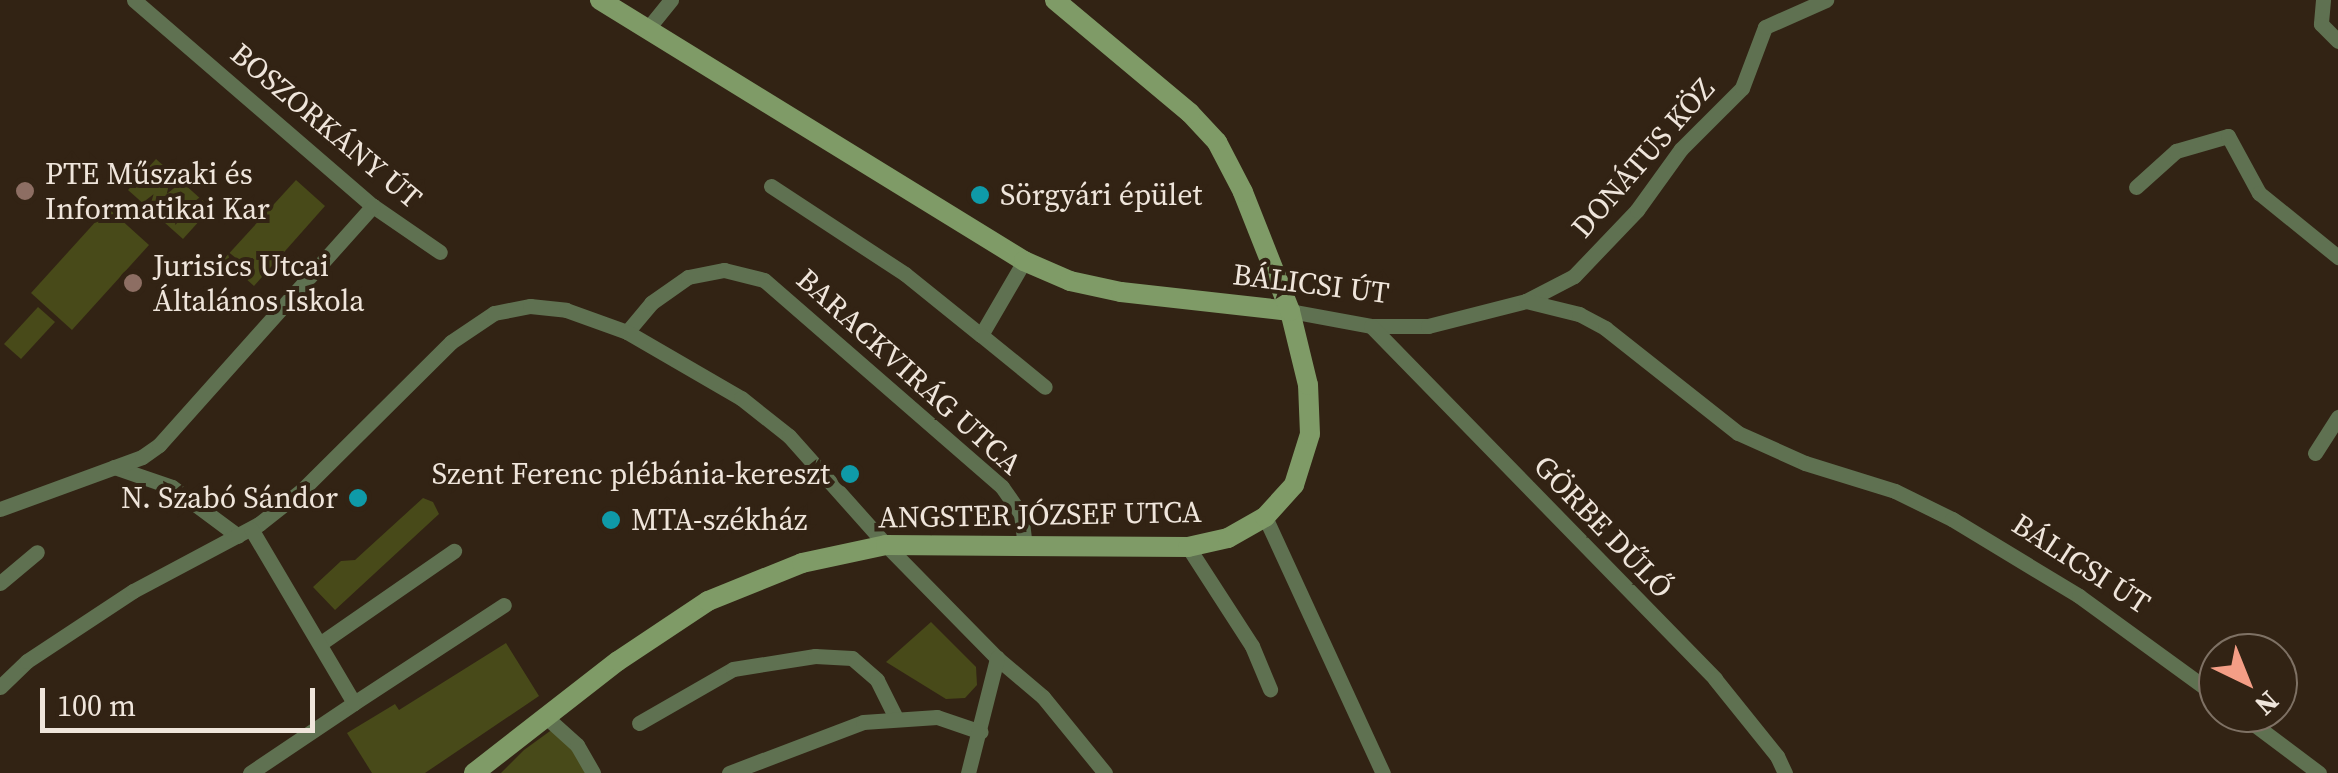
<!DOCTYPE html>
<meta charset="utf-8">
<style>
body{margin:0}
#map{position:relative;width:2338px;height:773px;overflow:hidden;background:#322314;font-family:"Source Serif 4",serif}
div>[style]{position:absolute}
.green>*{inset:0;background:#484a19}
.street>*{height:15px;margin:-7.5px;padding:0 7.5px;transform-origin:7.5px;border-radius:7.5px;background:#5f7151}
.secondary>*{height:20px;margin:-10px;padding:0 10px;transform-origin:10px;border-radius:10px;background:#7f9b67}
.dots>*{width:28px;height:28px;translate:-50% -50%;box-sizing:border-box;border:5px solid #322314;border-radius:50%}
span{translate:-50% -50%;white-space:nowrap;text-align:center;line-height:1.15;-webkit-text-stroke:8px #322314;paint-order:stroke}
.street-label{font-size:30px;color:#efe5db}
.poi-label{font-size:30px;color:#efe5db}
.left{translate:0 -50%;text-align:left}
.right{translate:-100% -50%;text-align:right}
.north{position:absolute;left:2198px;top:633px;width:100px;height:100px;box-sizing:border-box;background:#322314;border:2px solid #7e7164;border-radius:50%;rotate:137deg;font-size:28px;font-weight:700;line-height:40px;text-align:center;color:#efe5db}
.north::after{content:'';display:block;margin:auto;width:35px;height:45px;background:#f49e86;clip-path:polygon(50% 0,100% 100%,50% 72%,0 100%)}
.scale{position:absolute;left:40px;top:688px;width:275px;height:45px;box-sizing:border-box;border:5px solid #efe5db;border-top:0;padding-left:12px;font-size:30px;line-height:35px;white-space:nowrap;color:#efe5db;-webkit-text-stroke:8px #322314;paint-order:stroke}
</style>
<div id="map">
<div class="green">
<i style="clip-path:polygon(156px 159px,211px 208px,183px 239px,128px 190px)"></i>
<i style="clip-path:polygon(296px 180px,325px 206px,254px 286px,224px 259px)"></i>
<i style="clip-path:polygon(108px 208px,149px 245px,72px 330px,31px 293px)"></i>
<i style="clip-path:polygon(38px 307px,55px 322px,21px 359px,4px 344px)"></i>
<i style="clip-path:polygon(423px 498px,433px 502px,439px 514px,335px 610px,313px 587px,341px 561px,355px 560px)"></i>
<i style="clip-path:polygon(931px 622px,976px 667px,977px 685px,965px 698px,946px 699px,886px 662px)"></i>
<i style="clip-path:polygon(506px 643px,539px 696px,425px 773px,372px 773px,347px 733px,395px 704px,399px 710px)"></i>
<i style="clip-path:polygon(557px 726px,592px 773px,501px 773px,524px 750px)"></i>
</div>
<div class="street">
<i style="left:134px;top:0;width:316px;rotate:40.8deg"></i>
<i style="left:373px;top:206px;width:81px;rotate:34.5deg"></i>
<i style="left:2323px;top:0;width:24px;rotate:95deg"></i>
<i style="left:2321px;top:24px;width:24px;rotate:45deg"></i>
<i style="left:649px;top:27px;width:35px;rotate:-51deg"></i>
<i style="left:771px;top:186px;width:160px;rotate:33.3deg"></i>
<i style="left:905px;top:274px;width:97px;rotate:38.8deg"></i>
<i style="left:981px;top:335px;width:86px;rotate:-59.8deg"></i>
<i style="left:2136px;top:187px;width:54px;rotate:-42deg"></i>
<i style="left:2176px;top:151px;width:54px;rotate:-16.1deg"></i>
<i style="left:2228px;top:136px;width:65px;rotate:61.5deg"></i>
<i style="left:2259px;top:193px;width:102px;rotate:39deg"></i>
<i style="left:1526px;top:301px;width:54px;rotate:-27.5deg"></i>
<i style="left:1574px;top:276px;width:91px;rotate:-46.3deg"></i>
<i style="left:1637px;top:210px;width:75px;rotate:-54.2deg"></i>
<i style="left:1681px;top:149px;width:86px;rotate:-45deg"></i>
<i style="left:1742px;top:88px;width:65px;rotate:-69.3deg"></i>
<i style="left:1765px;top:27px;width:67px;rotate:-23.9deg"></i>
<i style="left:1290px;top:311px;width:82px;rotate:10.5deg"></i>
<i style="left:1371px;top:326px;width:57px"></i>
<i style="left:1428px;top:326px;width:101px;rotate:-14.3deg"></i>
<i style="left:1526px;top:301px;width:55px;rotate:13.8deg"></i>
<i style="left:1579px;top:314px;width:30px;rotate:28deg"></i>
<i style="left:1605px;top:328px;width:169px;rotate:38.3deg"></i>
<i style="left:1738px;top:433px;width:73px;rotate:24.1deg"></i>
<i style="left:1805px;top:463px;width:94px;rotate:17.3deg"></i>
<i style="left:1895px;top:491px;width:64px;rotate:26.2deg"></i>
<i style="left:1952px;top:519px;width:149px;rotate:31.2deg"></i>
<i style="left:2079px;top:596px;width:172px;rotate:36deg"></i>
<i style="left:1371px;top:326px;width:493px;rotate:45.7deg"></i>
<i style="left:1715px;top:679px;width:99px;rotate:51.2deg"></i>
<i style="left:1777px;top:756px;width:19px;rotate:65deg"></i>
<i style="left:627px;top:332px;width:38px;rotate:-50deg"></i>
<i style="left:651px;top:303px;width:45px;rotate:-35.1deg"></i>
<i style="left:688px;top:277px;width:37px;rotate:-11deg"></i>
<i style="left:724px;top:270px;width:41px;rotate:14deg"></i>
<i style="left:764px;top:280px;width:315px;rotate:41deg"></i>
<i style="left:1002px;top:487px;width:33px;rotate:55deg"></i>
<i style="left:1021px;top:514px;width:32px;rotate:83deg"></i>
<i style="left:981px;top:335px;width:82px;rotate:39.1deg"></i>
<i style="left:2315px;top:453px;width:43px;rotate:-57.4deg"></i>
<i style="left:114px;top:467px;width:61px;rotate:19deg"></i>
<i style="left:172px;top:487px;width:82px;rotate:36.6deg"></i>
<i style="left:0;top:509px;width:151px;rotate:-20.1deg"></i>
<i style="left:142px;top:457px;width:21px;rotate:-35deg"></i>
<i style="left:159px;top:445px;width:321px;rotate:-48.2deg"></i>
<i style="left:1265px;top:517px;width:282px;rotate:65.3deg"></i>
<i style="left:1188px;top:547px;width:118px;rotate:57.1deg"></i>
<i style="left:1252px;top:646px;width:47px;rotate:67.3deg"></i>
<i style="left:0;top:583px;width:48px;rotate:-40deg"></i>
<i style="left:321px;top:643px;width:162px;rotate:-34.7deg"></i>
<i style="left:0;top:687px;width:37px;rotate:-44deg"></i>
<i style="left:27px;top:661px;width:127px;rotate:-33.4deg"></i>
<i style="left:133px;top:591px;width:143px;rotate:-28deg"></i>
<i style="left:259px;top:524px;width:53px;rotate:-38.2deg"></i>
<i style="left:301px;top:491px;width:211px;rotate:-44.8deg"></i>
<i style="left:451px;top:342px;width:52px;rotate:-34deg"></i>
<i style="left:494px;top:313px;width:37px;rotate:-11deg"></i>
<i style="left:530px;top:306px;width:36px;rotate:6deg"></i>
<i style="left:566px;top:310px;width:65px;rotate:19.8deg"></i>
<i style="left:627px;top:332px;width:132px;rotate:30.1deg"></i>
<i style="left:741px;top:398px;width:61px;rotate:38.4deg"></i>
<i style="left:789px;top:436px;width:146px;rotate:48.3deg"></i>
<i style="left:886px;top:545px;width:158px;rotate:45.5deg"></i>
<i style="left:997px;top:658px;width:60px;rotate:40.3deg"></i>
<i style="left:1043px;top:697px;width:98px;rotate:50.8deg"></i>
<i style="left:354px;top:703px;width:179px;rotate:-33.2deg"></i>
<i style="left:2239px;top:713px;width:100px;rotate:36.9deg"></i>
<i style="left:546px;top:717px;width:42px;rotate:42.1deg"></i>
<i style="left:577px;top:745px;width:32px;rotate:60deg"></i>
<i style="left:639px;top:723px;width:108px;rotate:-29.9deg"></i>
<i style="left:733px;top:669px;width:83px;rotate:-9deg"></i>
<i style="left:815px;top:656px;width:37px;rotate:3deg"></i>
<i style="left:852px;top:658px;width:33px;rotate:41deg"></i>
<i style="left:877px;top:680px;width:42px;rotate:63.4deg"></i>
<i style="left:250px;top:773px;width:125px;rotate:-33.9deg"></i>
<i style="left:354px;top:703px;width:202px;rotate:-120.6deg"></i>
<i style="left:729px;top:773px;width:143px;rotate:-20.8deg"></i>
<i style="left:863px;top:722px;width:74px;rotate:-3.9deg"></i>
<i style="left:937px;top:717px;width:46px;rotate:18.8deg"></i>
<i style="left:968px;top:773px;width:119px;rotate:-75.8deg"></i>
</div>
<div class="secondary">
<i style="left:600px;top:0;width:498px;rotate:31.6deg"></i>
<i style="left:1024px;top:261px;width:50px;rotate:23.5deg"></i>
<i style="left:1070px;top:281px;width:52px;rotate:12.2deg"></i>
<i style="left:1121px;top:292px;width:170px;rotate:6.4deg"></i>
<i style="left:474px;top:773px;width:182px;rotate:-37.9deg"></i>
<i style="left:618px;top:661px;width:108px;rotate:-33.7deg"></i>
<i style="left:708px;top:601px;width:101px;rotate:-22deg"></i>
<i style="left:802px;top:563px;width:86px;rotate:-12.1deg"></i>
<i style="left:886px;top:545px;width:302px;rotate:0.4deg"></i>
<i style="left:1188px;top:547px;width:41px;rotate:-12.7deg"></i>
<i style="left:1228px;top:538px;width:43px;rotate:-29.6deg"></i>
<i style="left:1265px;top:517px;width:43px;rotate:-47.8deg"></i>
<i style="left:1294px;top:485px;width:53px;rotate:-72.6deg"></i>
<i style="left:1310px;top:434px;width:49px;rotate:-92.3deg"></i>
<i style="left:1308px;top:385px;width:76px;rotate:-103.7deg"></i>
<i style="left:1290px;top:311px;width:128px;rotate:-111.6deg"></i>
<i style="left:1243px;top:192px;width:56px;rotate:-117.5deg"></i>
<i style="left:1217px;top:142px;width:40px;rotate:-133deg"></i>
<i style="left:1190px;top:113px;width:176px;rotate:-140.1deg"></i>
</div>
<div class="dots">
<i style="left:25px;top:191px;background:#8d6e63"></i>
<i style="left:980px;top:195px;background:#0f9aa8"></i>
<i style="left:133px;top:283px;background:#8d6e63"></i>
<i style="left:850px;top:474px;background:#0f9aa8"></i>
<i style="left:358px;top:498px;background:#0f9aa8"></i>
<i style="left:611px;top:520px;background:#0f9aa8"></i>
</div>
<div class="street-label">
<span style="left:326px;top:126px;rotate:40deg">BOSZORKÁNY ÚT</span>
<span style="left:1643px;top:158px;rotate:-49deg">DONÁTUS KÖZ</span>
<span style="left:1311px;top:284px;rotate:7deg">BÁLICSI ÚT</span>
<span style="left:909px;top:372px;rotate:42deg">BARACKVIRÁG UTCA</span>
<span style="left:1040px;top:515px;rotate:-1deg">ANGSTER JÓZSEF UTCA</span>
<span style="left:1603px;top:527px;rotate:46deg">GÖRBE DŰLŐ</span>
<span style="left:2081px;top:564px;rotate:33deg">BÁLICSI ÚT</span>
</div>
<div class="poi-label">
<span class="left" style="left:45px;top:191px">PTE Műszaki és<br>Informatikai Kar</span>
<span class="left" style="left:1000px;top:195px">Sörgyári épület</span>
<span class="left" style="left:153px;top:283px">Jurisics Utcai<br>Általános Iskola</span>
<span class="right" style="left:830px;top:474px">Szent Ferenc plébánia-kereszt</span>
<span class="right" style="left:338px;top:498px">N. Szabó Sándor</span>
<span class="left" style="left:631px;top:520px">MTA-székház</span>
</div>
<div class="north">N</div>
<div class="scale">100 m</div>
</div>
